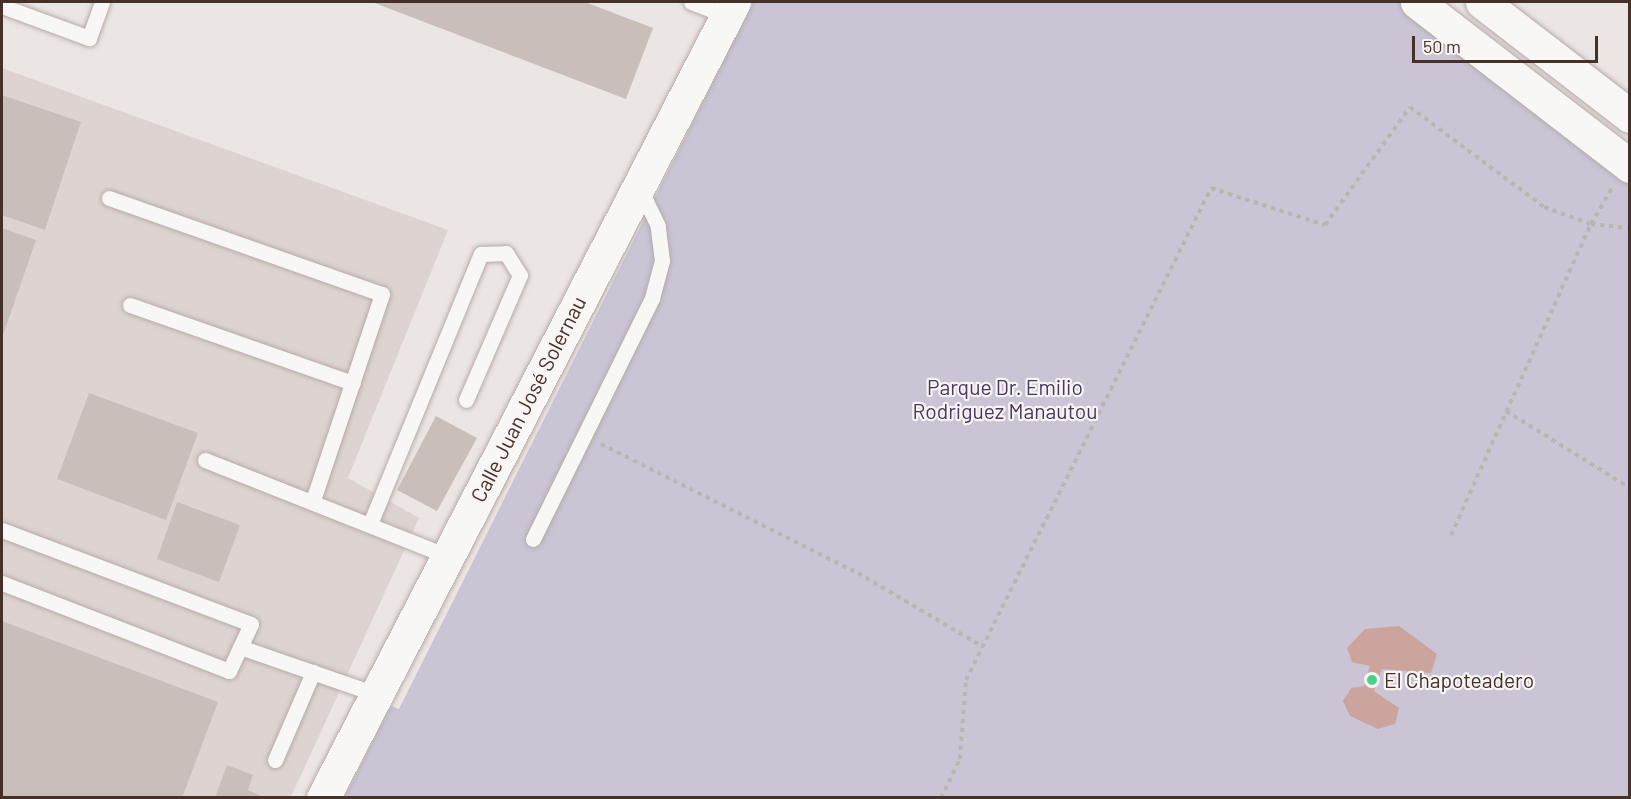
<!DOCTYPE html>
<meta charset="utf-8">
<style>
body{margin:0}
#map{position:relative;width:1631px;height:799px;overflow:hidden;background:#ebe5e3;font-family:Barlow,sans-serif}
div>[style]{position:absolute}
.built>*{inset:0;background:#ddd4d1}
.green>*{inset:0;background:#cac4d5}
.water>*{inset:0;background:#cba49e}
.building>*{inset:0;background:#c9beba}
.path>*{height:4px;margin-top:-2px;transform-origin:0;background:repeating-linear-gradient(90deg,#bbb4b1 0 4.5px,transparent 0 9px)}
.roads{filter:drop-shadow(0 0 2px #b6aba8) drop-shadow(0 0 2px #b6aba8)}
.service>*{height:15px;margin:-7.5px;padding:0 7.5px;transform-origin:7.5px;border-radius:7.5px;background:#f9f7f6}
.tertiary>*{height:33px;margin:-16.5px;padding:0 16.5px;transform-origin:16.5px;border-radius:16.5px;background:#f9f7f6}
.dots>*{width:16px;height:16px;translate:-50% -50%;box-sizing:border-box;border:3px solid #f8f4f3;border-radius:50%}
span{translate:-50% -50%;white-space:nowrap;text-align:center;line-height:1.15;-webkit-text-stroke:4.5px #f8f4f3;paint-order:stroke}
.park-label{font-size:21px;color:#493760}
.street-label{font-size:21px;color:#44312a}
.poi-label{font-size:21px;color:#44312a}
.left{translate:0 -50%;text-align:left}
.frame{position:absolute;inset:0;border:3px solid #44312a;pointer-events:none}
.scale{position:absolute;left:1412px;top:36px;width:186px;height:27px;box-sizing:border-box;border:3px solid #44312a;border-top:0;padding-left:8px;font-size:18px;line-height:21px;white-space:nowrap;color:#44312a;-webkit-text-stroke:4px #f8f4f3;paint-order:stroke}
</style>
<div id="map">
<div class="built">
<i style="clip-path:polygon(2px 68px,448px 230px,348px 478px,419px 518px,291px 797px,2px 797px)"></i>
</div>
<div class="green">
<i style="clip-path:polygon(753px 2px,1405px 2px,1629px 176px,1629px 797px,344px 798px,391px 706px,399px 709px)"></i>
</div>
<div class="water">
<i style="clip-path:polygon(1399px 626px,1437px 654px,1431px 673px,1382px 669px,1374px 691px,1399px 708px,1395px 724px,1378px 729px,1350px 716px,1343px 701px,1351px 688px,1364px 686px,1370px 666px,1352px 662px,1347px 648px,1365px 629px)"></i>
</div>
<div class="building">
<i style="clip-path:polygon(372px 2px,585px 2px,653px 28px,626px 99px)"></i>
<i style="clip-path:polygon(2px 95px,81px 122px,45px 230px,2px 215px)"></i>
<i style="clip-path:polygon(2px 228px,36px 240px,2px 338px)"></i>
<i style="clip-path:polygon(89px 393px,198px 433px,166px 520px,57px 479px)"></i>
<i style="clip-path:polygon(436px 416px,477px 438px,437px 511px,397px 490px)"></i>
<i style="clip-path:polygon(177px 502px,240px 525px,219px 582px,157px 559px)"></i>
<i style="clip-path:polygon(2px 621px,218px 702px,182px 798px,2px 798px)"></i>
<i style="clip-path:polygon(227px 765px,253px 775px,248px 790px,266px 798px,215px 798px)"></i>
</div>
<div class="path">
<i style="left:1506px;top:411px;width:146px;rotate:31.8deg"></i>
<i style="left:601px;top:444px;width:288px;rotate:26.7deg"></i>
<i style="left:858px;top:573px;width:145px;rotate:30.6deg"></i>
<i style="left:1451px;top:535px;width:341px;rotate:-65.8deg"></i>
<i style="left:1591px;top:224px;width:42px;rotate:-59.7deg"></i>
<i style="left:941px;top:798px;width:43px;rotate:-64deg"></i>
<i style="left:960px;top:759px;width:79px;rotate:-85.7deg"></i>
<i style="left:966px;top:680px;width:550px;rotate:-63.53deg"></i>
<i style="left:1211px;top:188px;width:120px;rotate:18deg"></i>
<i style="left:1325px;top:225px;width:145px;rotate:-54.2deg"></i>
<i style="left:1410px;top:107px;width:167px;rotate:36.7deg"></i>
<i style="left:1544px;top:207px;width:50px;rotate:19.9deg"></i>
<i style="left:1591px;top:224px;width:39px;rotate:6deg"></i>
</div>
<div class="roads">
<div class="service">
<i style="left:691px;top:2px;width:39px;rotate:21deg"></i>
<i style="left:2px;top:6px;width:93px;rotate:20.2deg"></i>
<i style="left:89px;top:38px;width:38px;rotate:-70deg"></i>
<i style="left:109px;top:198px;width:289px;rotate:19.4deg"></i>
<i style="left:382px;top:294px;width:217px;rotate:108.5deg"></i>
<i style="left:130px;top:305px;width:236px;rotate:19.3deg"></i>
<i style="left:205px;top:460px;width:260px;rotate:21.6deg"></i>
<i style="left:370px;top:524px;width:292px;rotate:-67.7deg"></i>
<i style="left:481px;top:254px;width:25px;rotate:-2deg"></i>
<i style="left:506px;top:253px;width:26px;rotate:58deg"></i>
<i style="left:520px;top:275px;width:136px;rotate:113.4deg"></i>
<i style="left:2px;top:530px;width:266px;rotate:20.7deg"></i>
<i style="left:251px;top:624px;width:52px;rotate:115.1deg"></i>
<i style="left:229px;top:671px;width:243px;rotate:-158.8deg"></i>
<i style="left:533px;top:539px;width:269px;rotate:-63.7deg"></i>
<i style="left:652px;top:298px;width:38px;rotate:-75deg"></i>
<i style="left:662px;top:261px;width:35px;rotate:-97deg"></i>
<i style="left:658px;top:226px;width:41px;rotate:-115.9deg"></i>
<i style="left:240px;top:647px;width:144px;rotate:19.1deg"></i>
<i style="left:275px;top:760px;width:96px;rotate:-66.6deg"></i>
</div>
<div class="tertiary">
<i style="left:1417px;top:2px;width:269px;rotate:37.6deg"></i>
<i style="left:1482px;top:2px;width:187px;rotate:37.6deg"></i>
<i style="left:323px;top:798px;width:896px;rotate:-62.69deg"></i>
</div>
</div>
<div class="dots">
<i style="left:1372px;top:680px;background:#48d188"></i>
</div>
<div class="park-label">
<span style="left:1005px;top:399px">Parque Dr. Emilio<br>Rodriguez Manautou</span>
</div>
<div class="street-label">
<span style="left:528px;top:399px;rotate:-63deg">Calle Juan José Solernau</span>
</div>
<div class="poi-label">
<span class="left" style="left:1384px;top:680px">El Chapoteadero</span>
</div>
<div class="frame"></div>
<div class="scale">50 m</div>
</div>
